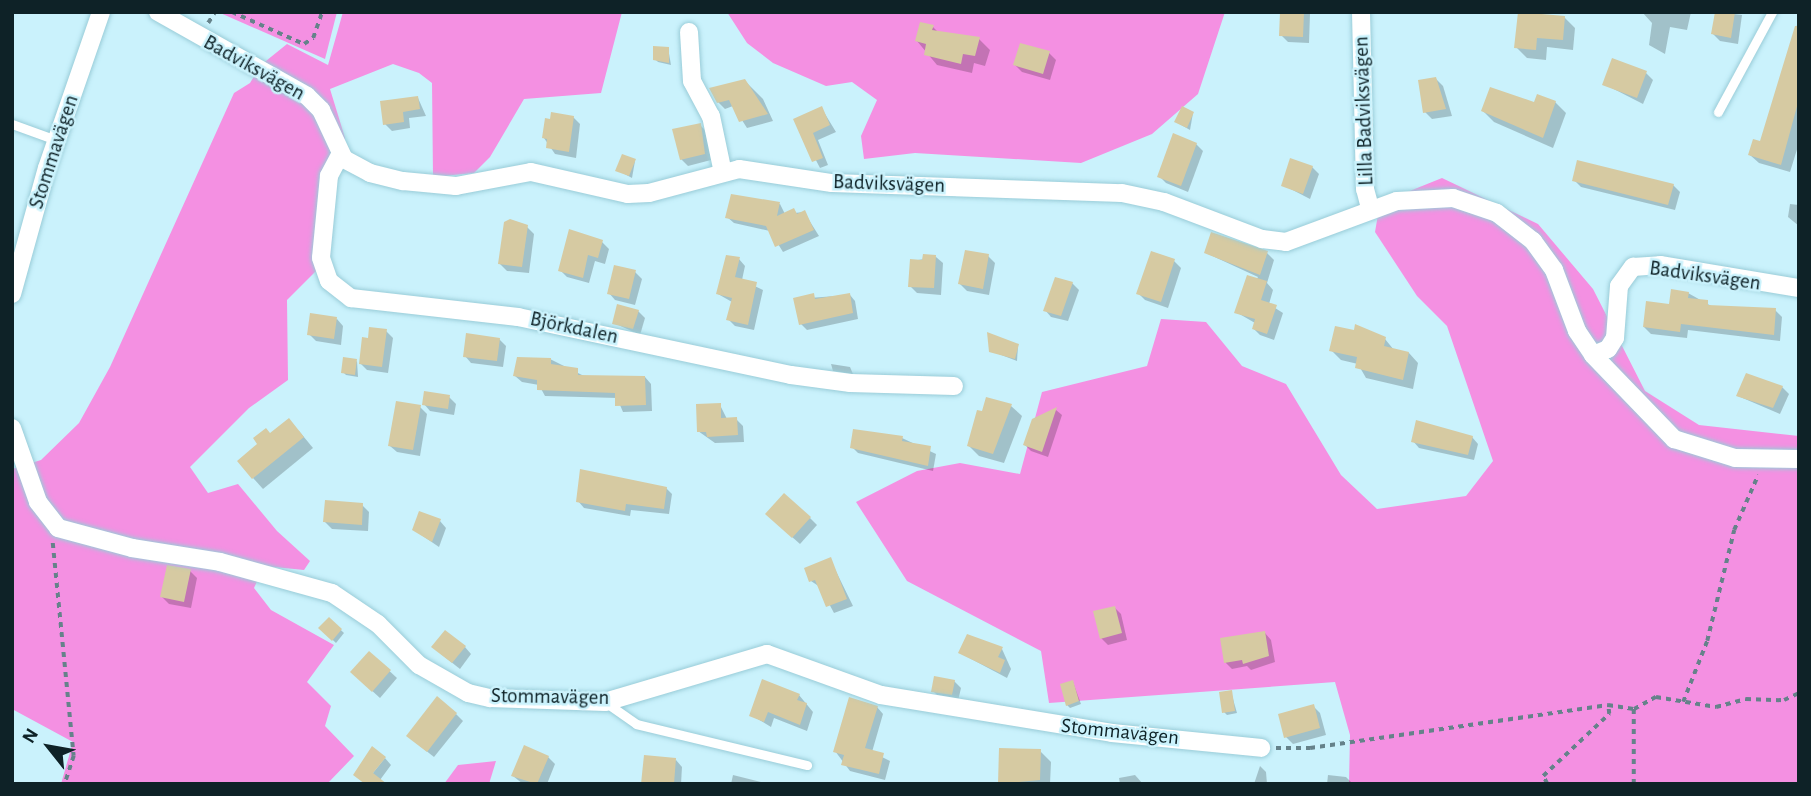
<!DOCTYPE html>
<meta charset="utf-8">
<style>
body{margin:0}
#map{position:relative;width:1811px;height:796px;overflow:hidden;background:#caf2fc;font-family:"Alegreya Sans",sans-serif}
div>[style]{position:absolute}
.green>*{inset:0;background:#f490e2}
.shadow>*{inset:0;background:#0003}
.building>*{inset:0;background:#d6caa2}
.path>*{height:3.5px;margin-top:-1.75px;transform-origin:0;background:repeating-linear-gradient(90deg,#65828a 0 5px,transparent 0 10px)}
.roads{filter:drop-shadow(0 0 2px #99ccd8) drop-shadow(0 0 2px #99ccd8)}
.lane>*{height:9px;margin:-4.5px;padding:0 4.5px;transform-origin:4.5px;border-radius:4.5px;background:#fff}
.street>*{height:18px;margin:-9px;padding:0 9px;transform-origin:9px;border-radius:9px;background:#fff}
span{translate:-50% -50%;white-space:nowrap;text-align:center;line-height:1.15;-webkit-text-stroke:5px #caf2fc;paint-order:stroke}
.street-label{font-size:21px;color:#0e2227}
.frame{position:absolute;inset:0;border:14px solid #0e2227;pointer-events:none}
.north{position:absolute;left:14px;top:712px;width:70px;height:70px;-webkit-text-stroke:5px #caf2fc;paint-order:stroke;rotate:301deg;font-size:19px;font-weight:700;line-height:28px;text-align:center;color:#0e2227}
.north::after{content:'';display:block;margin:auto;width:24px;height:32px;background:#0e2227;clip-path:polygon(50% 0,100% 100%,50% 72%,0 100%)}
</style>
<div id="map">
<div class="green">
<i style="clip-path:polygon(218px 12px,337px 12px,325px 59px)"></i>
<i style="clip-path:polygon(343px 12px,622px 12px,601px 93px,524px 99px,490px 157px,474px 173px,433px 177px,432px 83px,419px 73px,393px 64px,330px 89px,345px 138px,337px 175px,330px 257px,287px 300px,288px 380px,249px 408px,190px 467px,208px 493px,238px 484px,277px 531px,310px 561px,304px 570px,264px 566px,254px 588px,271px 610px,334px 645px,307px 682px,331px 706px,325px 726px,354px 756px,327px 784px,61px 784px,73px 742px,12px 709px,12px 469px,41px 460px,79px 423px,110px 367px,234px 93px,250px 83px,261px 65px,287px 44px,328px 65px)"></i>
<i style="clip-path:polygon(727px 12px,1225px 12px,1198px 94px,1152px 134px,1081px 163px,915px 153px,864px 159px,861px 136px,877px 100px,852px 82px,826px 86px,773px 63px,747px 43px)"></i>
<i style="clip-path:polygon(1442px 178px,1538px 224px,1593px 289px,1645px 391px,1699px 425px,1799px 436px,1799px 784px,1349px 784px,1350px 735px,1335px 682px,1049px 703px,1041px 651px,907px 581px,856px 502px,917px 471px,960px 463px,1020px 474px,1042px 392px,1147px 366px,1161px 319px,1206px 322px,1242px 366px,1286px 384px,1341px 475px,1377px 509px,1466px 496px,1493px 461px,1447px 326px,1417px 296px,1375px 232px,1380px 203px)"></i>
<i style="clip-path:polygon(496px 761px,489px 784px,444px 784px,458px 765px)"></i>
</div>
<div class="shadow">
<i style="clip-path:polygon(1281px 12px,1310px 14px,1309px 43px,1288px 42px,1281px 35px)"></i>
<i style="clip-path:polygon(1642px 12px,1691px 12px,1687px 30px,1670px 27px,1665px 54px,1649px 45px,1652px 23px)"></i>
<i style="clip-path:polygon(1717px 12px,1742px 15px,1738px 44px,1720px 41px,1713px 34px)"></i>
<i style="clip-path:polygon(1564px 17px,1575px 28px,1573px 50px,1547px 47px,1546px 60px,1527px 58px,1516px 47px)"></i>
<i style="clip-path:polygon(1797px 25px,1799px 143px,1790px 172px,1759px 163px,1750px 155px,1761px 143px)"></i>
<i style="clip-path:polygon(933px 27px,940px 34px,979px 39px,990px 50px,985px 66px,974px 63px,972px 73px,937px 65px,917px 41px)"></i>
<i style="clip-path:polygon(668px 48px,671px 65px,658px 62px,655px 59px)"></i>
<i style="clip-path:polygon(1049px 53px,1056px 60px,1050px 80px,1022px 72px,1015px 65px)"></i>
<i style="clip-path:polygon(1646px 73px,1653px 80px,1643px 104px,1604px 84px)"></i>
<i style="clip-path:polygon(1436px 79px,1443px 86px,1452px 116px,1432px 119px,1425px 112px)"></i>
<i style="clip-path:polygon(745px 81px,763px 99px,773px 121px,747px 128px,733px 106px,725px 109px,718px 102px)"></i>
<i style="clip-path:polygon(418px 98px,426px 116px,409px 118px,410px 128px,392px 131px,385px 124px)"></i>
<i style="clip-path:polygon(1555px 102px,1566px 113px,1553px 148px,1494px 122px,1483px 111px)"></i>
<i style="clip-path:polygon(822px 109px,836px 132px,818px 140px,828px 165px,820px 168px,795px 120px)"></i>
<i style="clip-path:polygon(1193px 113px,1190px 130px,1176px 122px)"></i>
<i style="clip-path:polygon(573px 117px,580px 124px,576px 158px,555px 154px,544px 138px)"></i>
<i style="clip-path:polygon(700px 125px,707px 132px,711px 160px,688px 166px,681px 159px)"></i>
<i style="clip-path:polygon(1196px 144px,1203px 151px,1188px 192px,1166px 183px,1159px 176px)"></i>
<i style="clip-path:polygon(635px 161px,632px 178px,617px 170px)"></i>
<i style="clip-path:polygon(1312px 167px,1319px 174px,1310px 199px,1283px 185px)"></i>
<i style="clip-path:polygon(1574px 180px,1673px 185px,1680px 192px,1675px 210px,1581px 187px)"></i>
<i style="clip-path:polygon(780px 204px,785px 214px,804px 212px,819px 236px,783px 252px,770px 231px,734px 223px,727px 217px)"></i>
<i style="clip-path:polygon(1790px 204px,1799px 205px,1799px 226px,1788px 217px)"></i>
<i style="clip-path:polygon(527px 227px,534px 234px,529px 273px,507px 271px,500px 264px)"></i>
<i style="clip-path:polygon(602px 242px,609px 249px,605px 264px,595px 261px,589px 283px,567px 277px,560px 270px)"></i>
<i style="clip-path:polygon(1206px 253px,1267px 253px,1274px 260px,1267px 283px,1273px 290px,1269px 304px,1283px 313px,1274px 340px,1260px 335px,1254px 329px,1255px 323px,1236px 312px,1258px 277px)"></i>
<i style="clip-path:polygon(988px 256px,995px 263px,989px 295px,967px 291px,960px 284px)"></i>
<i style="clip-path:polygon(936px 257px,943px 263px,941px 295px,917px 293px,910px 286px,912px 261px)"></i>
<i style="clip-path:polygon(739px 259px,745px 266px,742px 280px,763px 290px,754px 330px,735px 326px,728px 319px,732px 302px,718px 294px)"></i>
<i style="clip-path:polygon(1174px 261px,1181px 268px,1168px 308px,1145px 300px,1138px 293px)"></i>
<i style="clip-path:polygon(635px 272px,642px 279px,635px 305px,615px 300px,609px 293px)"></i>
<i style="clip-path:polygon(1072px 283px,1079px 290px,1068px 321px,1051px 317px,1045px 310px)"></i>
<i style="clip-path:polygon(1688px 293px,1713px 307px,1775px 310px,1782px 317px,1780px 341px,1688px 330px,1687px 338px,1651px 334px,1644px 327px)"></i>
<i style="clip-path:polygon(850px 295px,855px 301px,858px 319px,807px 330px,801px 324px,795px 299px)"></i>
<i style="clip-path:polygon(638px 311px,645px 318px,640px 335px,614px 323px)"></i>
<i style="clip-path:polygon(337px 319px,343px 326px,341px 345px,316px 341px,309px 334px)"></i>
<i style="clip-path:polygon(386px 331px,393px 338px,388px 373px,367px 370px,360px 363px,370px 340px)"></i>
<i style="clip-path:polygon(499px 339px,506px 346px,503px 367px,471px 363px,465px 356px)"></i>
<i style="clip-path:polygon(1385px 339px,1394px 350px,1409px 353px,1418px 363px,1413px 389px,1366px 378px,1358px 364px,1341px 360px,1331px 350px)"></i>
<i style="clip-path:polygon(1018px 346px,1017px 361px,991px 351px)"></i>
<i style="clip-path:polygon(550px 359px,584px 376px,645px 377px,651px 384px,652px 411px,623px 412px,617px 398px,545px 396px,539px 385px,522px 382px,515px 376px)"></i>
<i style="clip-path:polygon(357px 361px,358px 377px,346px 375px,343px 372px)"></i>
<i style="clip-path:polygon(831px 364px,850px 367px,853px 374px,833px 371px)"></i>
<i style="clip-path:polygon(1782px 387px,1789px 394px,1780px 414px,1738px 396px)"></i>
<i style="clip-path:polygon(449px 397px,456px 404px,454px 415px,430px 411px,424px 404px)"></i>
<i style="clip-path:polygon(720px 405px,727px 419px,736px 419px,743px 426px,744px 442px,715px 443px,698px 431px)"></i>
<i style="clip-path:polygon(1011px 406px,1022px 416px,1004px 463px,979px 456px,969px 446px,984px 413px)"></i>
<i style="clip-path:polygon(420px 407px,427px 414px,420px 456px,397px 452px,390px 446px)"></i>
<i style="clip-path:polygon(1056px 410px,1062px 415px,1048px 457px,1031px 451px,1025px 445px,1033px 420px)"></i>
<i style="clip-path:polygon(299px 431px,313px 448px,263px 489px,253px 478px,271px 435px)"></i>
<i style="clip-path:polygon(1472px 437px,1478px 444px,1474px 460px,1419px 448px,1413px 441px)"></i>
<i style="clip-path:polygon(902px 438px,936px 454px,933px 471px,858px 453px,852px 447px)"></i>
<i style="clip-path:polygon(582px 471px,666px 488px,672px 494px,669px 514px,631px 510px,630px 516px,584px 508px,578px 501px)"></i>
<i style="clip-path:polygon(362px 505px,369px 512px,368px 531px,332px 529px,325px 522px)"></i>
<i style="clip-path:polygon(810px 518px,817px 525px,800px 544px,774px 521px)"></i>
<i style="clip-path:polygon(440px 521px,446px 528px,439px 547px,414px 530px)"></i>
<i style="clip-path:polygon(830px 559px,853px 606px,834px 613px,820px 587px,811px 581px)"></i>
<i style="clip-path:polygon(190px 571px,197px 578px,191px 608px,169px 604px,162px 597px)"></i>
<i style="clip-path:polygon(1114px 607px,1121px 614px,1127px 640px,1108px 645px,1101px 638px)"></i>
<i style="clip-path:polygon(329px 619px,344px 633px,336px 643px,320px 628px)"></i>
<i style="clip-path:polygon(1265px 633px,1271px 640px,1275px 662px,1251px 670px,1247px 666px,1232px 669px,1225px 662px)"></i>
<i style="clip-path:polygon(465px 647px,471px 654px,460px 669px,441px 654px)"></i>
<i style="clip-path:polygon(1002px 649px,1011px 669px,1007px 678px,960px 653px)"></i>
<i style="clip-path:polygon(370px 653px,397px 678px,380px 698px,359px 679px)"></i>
<i style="clip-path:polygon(954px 681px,961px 688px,958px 701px,940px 698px,933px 691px)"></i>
<i style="clip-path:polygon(1073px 682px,1081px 704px,1070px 708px,1067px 705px)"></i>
<i style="clip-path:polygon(1231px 692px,1237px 713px,1227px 715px,1224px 712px)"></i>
<i style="clip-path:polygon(799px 695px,813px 712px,807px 731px,774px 718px,771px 727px,751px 715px)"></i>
<i style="clip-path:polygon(1313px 706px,1320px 713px,1326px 735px,1293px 744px,1286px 737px)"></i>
<i style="clip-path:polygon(877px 707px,883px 714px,872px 752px,890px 761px,885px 780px,850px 771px,835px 751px)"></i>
<i style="clip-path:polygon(456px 714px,463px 721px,434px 757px,415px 742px)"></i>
<i style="clip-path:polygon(1040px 751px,1051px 762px,1050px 784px,1000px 784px)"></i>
<i style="clip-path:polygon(548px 757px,555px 764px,547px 784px,523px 784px,513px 776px)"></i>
<i style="clip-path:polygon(385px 758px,391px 765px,380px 780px,384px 784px,364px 784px)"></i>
<i style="clip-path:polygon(676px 760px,682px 767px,681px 784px,643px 784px)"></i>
<i style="clip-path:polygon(1260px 766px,1266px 772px,1267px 784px,1254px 784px)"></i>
<i style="clip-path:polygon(733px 775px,769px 784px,731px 784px)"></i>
<i style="clip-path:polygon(1135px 775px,1143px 784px,1120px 784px,1119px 778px)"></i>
<i style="clip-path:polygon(1328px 775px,1346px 777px,1353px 784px,1327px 784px)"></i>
</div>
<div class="building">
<i style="clip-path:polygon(1280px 12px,1304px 12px,1303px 37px,1279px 36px)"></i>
<i style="clip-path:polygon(1518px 12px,1565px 16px,1563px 40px,1537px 38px,1536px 50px,1514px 48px)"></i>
<i style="clip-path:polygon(1715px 12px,1735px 12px,1731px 38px,1711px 34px)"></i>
<i style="clip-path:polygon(920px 22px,934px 25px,932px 30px,980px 37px,975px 56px,963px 54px,961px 64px,924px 55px,926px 44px,915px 41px)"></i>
<i style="clip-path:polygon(1795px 26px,1799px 26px,1799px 99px,1781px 165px,1748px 155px,1753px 139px,1760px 141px)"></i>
<i style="clip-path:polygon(1020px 43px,1050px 51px,1043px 74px,1013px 65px)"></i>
<i style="clip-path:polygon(653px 46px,669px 47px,669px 63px,653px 60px)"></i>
<i style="clip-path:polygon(1612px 58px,1647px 71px,1637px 98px,1602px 85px)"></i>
<i style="clip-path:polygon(1436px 77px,1446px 109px,1423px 113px,1418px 80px)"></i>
<i style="clip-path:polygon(745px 79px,768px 114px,739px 122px,729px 100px,717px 103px,709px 88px)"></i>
<i style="clip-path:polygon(1490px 87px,1534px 102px,1537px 94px,1556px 101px,1543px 138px,1481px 111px)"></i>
<i style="clip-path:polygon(418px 96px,420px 109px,403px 112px,404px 122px,383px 125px,380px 101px)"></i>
<i style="clip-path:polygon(822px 106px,830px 125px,813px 133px,823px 158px,812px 162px,793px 119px)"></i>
<i style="clip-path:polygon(1182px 106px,1194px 112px,1187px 128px,1174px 122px)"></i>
<i style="clip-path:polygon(551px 112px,574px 116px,569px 152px,546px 148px,547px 139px,542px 138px,545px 118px,550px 119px)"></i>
<i style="clip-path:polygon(701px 123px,705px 154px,680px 160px,672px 129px)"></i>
<i style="clip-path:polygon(1173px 133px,1197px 143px,1181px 186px,1157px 177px)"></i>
<i style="clip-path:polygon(622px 154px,636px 159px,629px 176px,615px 171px)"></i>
<i style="clip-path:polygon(1290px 158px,1313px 166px,1303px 194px,1281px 186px)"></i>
<i style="clip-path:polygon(1577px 160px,1674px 184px,1668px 205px,1572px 181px)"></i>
<i style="clip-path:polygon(731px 194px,780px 202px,777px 216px,794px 208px,797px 214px,805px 210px,814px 230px,775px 247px,766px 226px,725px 218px)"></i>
<i style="clip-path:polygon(510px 219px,528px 225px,522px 267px,498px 264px,504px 222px)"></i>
<i style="clip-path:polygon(569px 229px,603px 240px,598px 258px,588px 255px,583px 278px,558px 271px)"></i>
<i style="clip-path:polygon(1211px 232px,1268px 251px,1260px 275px,1204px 253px)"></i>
<i style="clip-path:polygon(965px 250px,989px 254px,983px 289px,958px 284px)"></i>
<i style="clip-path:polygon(1151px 251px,1175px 259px,1161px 302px,1136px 294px)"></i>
<i style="clip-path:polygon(923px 254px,936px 255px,934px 288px,908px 287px,910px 259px,922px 260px)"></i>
<i style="clip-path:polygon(726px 255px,740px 257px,735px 277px,757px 282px,748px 325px,726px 320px,732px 298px,716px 294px)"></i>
<i style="clip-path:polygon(614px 265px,636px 270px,629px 299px,607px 294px)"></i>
<i style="clip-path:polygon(1247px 275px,1267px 281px,1261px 300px,1277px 305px,1267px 334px,1252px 329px,1255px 319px,1234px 313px)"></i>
<i style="clip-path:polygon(1055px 277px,1073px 282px,1061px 316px,1043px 311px)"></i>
<i style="clip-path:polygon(1671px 289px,1689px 292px,1688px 298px,1708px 300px,1708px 305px,1776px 308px,1774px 335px,1681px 324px,1680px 332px,1643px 327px,1646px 301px,1669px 304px)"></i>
<i style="clip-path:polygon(814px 293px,815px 299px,850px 293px,853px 313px,799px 325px,793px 298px)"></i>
<i style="clip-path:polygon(617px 304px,639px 310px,633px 329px,612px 324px)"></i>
<i style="clip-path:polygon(310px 313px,337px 317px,334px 339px,307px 335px)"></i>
<i style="clip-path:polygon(1355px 324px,1386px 337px,1384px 346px,1409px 352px,1403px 380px,1355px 368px,1357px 357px,1329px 351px,1335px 326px,1354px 330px)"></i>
<i style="clip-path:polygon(369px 327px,387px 329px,382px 367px,359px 364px,362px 337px,368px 338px)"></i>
<i style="clip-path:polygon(987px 332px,1019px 344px,1015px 359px,989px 352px)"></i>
<i style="clip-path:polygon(466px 333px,500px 338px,497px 361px,463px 357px)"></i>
<i style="clip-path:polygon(343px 357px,357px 359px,355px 375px,341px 373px)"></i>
<i style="clip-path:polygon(517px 357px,551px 358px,551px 364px,578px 368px,578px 375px,645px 376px,646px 405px,615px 406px,615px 393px,537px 390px,537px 380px,513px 376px)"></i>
<i style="clip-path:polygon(1746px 373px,1783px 386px,1773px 408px,1736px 396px)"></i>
<i style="clip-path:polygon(424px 391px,450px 395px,448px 409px,422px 405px)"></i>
<i style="clip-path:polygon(986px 397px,1012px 404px,993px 454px,967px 446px,977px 410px,982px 411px)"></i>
<i style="clip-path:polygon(396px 401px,421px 405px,413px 450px,388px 446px)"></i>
<i style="clip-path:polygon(721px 403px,721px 418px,737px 417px,738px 435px,707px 437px,706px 432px,697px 432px,696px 404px)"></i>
<i style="clip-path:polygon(1057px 407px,1042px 452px,1023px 445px,1032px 419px)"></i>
<i style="clip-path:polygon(289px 418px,304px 437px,252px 479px,237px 461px,257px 444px,253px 438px,266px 428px,270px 433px)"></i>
<i style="clip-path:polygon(1416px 420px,1473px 436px,1468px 455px,1411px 442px)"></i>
<i style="clip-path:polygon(853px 429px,903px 436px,902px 441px,931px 446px,928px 466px,850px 448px)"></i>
<i style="clip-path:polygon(580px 469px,667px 487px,664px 509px,626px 504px,625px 511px,576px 502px)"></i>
<i style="clip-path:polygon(784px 493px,811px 517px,792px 538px,765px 514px)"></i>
<i style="clip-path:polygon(325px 500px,363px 503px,362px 525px,323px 522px)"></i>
<i style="clip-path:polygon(419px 511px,441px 519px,432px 542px,412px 530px)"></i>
<i style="clip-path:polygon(831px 557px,847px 599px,826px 607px,815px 580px,809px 582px,804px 568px)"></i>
<i style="clip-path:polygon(167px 565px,191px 569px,184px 602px,160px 597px)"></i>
<i style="clip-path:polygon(1115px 606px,1122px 633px,1100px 639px,1093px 611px)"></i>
<i style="clip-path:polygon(329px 617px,342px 629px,332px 641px,318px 628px)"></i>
<i style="clip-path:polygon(445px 630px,466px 646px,452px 663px,431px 647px)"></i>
<i style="clip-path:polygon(1265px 631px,1269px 656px,1243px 664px,1242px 660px,1224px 663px,1220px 638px)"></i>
<i style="clip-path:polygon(967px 634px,1003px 647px,998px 657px,1005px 660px,1000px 673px,958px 653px)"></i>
<i style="clip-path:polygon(369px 651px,391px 670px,372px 692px,350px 672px)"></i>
<i style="clip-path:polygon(934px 676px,955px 680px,952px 695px,931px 692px)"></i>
<i style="clip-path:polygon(762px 679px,800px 694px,797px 700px,807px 703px,800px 725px,768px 712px,764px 722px,749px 716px)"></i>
<i style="clip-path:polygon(1073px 680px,1079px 701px,1066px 706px,1060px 684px)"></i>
<i style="clip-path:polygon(1232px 690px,1235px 711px,1222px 713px,1219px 692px)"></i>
<i style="clip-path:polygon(437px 696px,457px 713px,427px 752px,406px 736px)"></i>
<i style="clip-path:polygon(849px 697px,878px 706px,865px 748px,884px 753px,879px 774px,841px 765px,844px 755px,833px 752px)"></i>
<i style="clip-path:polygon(1314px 704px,1320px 728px,1284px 738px,1278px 714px)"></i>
<i style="clip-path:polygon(524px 745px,549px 756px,537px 784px,511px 776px)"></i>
<i style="clip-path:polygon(372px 746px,386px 757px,373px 773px,387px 784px,365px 784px,353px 775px)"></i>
<i style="clip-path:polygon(999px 748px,1041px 749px,1040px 780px,998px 784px)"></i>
<i style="clip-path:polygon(644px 755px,676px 758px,674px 784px,641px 784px)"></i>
</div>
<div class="path">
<i style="left:232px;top:12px;width:79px;rotate:24deg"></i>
<i style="left:304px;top:44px;width:11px;rotate:-34deg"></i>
<i style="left:313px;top:38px;width:28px;rotate:-71deg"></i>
<i style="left:208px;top:23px;width:13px;rotate:-58deg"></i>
<i style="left:53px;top:543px;width:214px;rotate:84.4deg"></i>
<i style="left:74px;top:756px;width:29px;rotate:108deg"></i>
<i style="left:1683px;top:702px;width:66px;rotate:-68.5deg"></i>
<i style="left:1707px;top:641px;width:114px;rotate:-76.3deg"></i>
<i style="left:1734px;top:530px;width:60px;rotate:-66.4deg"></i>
<i style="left:1634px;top:709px;width:75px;rotate:90deg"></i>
<i style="left:1276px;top:748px;width:34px"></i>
<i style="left:1310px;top:748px;width:301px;rotate:-8.2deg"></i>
<i style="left:1608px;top:705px;width:26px;rotate:9deg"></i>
<i style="left:1634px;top:709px;width:25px;rotate:-29deg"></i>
<i style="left:1656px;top:697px;width:61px;rotate:9.5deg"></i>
<i style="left:1716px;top:707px;width:31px;rotate:-15deg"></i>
<i style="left:1746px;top:699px;width:38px;rotate:2deg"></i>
<i style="left:1784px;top:700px;width:17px;rotate:-25deg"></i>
<i style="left:1547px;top:784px;width:9px;rotate:-117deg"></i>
<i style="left:1543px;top:776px;width:91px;rotate:-43.2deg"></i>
<i style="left:1609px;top:714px;width:9px;rotate:-96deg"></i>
</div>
<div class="roads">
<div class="lane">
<i style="left:1718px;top:112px;width:114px;rotate:-61.6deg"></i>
<i style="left:12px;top:124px;width:47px;rotate:20deg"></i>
<i style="left:605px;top:702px;width:38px;rotate:35deg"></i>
<i style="left:636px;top:724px;width:176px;rotate:13.5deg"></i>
</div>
<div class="street">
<i style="left:158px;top:12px;width:171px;rotate:29.4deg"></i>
<i style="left:307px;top:96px;width:20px;rotate:45deg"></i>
<i style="left:321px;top:110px;width:54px;rotate:64.9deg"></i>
<i style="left:344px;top:159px;width:30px;rotate:28deg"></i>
<i style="left:370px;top:173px;width:34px;rotate:14deg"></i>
<i style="left:403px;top:181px;width:53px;rotate:5.4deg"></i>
<i style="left:456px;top:186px;width:76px;rotate:-10.6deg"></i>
<i style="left:531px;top:172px;width:99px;rotate:12.8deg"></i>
<i style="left:628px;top:194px;width:21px;rotate:-3deg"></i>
<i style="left:649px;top:193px;width:93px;rotate:-14.9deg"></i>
<i style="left:739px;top:169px;width:94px;rotate:8.6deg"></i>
<i style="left:832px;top:183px;width:290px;rotate:2deg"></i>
<i style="left:1122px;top:193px;width:43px;rotate:12.1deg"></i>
<i style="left:1164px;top:202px;width:105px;rotate:20.7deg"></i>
<i style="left:1262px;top:239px;width:24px;rotate:7deg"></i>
<i style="left:1286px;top:242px;width:118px;rotate:-20.3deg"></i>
<i style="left:1397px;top:201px;width:56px;rotate:-3.1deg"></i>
<i style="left:1453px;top:198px;width:46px;rotate:18.8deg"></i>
<i style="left:1497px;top:213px;width:46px;rotate:37.9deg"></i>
<i style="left:1533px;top:241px;width:36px;rotate:54deg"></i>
<i style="left:1554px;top:270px;width:65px;rotate:69.3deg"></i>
<i style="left:1577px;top:331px;width:29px;rotate:56deg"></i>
<i style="left:1593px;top:355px;width:117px;rotate:46deg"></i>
<i style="left:1674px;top:439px;width:64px;rotate:17.3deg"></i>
<i style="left:1735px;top:458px;width:64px;rotate:0.9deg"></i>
<i style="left:1361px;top:12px;width:177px;rotate:88.7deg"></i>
<i style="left:1365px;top:189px;width:20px;rotate:75deg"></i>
<i style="left:689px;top:32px;width:49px;rotate:86.5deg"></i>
<i style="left:692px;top:81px;width:40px;rotate:62deg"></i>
<i style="left:711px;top:116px;width:58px;rotate:78.1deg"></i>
<i style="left:340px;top:155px;width:24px;rotate:118deg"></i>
<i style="left:329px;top:176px;width:82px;rotate:95.6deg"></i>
<i style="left:321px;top:258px;width:24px;rotate:71deg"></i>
<i style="left:329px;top:281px;width:28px;rotate:38deg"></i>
<i style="left:351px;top:298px;width:168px;rotate:6.5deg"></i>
<i style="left:518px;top:317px;width:279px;rotate:12deg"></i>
<i style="left:791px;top:375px;width:60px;rotate:7.7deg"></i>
<i style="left:850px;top:383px;width:104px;rotate:1.7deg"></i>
<i style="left:12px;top:294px;width:131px;rotate:-74.5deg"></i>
<i style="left:47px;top:168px;width:165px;rotate:-70.9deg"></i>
<i style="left:1593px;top:355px;width:16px;rotate:-22deg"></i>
<i style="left:1608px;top:349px;width:13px;rotate:-58deg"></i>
<i style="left:1615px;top:338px;width:52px;rotate:-85.6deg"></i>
<i style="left:1619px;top:286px;width:24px;rotate:-54deg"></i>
<i style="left:1633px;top:267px;width:27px;rotate:-4deg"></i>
<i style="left:1660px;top:265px;width:141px;rotate:9.4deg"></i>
<i style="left:12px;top:428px;width:78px;rotate:70.6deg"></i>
<i style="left:38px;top:502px;width:33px;rotate:52deg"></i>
<i style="left:58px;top:528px;width:77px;rotate:15.1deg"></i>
<i style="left:132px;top:548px;width:89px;rotate:9deg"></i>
<i style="left:220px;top:562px;width:116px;rotate:15.5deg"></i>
<i style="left:332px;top:593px;width:55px;rotate:34deg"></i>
<i style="left:378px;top:624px;width:58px;rotate:45deg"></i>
<i style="left:419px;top:665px;width:56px;rotate:29.7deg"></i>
<i style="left:468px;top:693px;width:23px;rotate:13deg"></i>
<i style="left:490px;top:698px;width:115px;rotate:2deg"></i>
<i style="left:605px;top:702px;width:169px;rotate:-16.5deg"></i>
<i style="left:767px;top:654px;width:121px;rotate:19.8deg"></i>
<i style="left:881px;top:695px;width:234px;rotate:9.3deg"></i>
<i style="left:1112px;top:733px;width:150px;rotate:5.7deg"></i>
</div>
</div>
<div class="street-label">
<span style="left:254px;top:68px;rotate:29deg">Badviksvägen</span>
<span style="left:1364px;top:111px;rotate:-92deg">Lilla Badviksvägen</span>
<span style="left:54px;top:152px;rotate:-72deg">Stommavägen</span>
<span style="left:889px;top:184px;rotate:2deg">Badviksvägen</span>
<span style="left:1705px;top:276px;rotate:8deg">Badviksvägen</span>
<span style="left:574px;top:328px;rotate:12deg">Björkdalen</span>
<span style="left:550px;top:697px;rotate:1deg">Stommavägen</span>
<span style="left:1120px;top:732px;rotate:6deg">Stommavägen</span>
</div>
<div class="frame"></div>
<div class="north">N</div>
</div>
